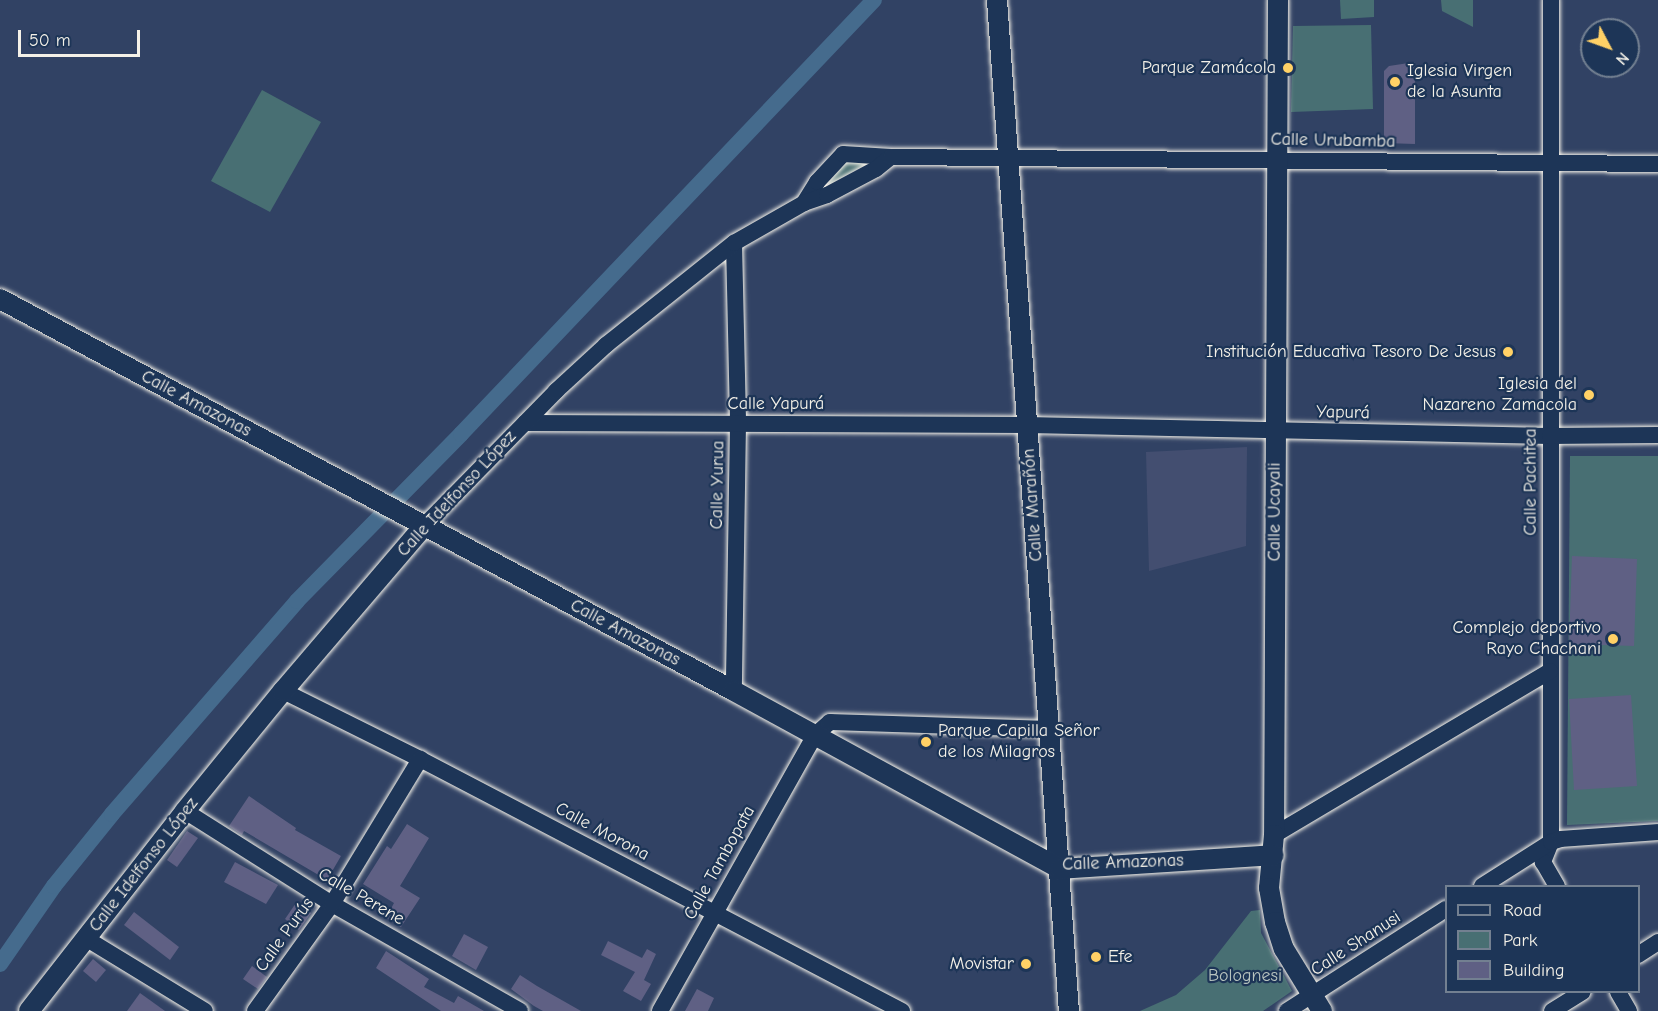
<!DOCTYPE html>
<meta charset="utf-8">
<style>
body{margin:0}
#map{position:relative;width:1658px;height:1011px;overflow:hidden;background:#314264;font-family:"Comic Neue",sans-serif}
div>[style]{position:absolute}
.built>*{inset:0;background:#434e70}
.green>*{inset:0;background:#486f73}
.canal>*{height:16px;margin:-8px;padding:0 8px;transform-origin:8px;border-radius:8px;background:#456b8d}
.building>*{inset:0;background:#5f6084}
.roads{filter:drop-shadow(0 0 2px #f4f1e8) drop-shadow(0 0 2px #f4f1e8)}
.minor>*{height:16px;margin:-8px;padding:0 8px;transform-origin:8px;border-radius:8px;background:#1d3557}
.tertiary>*{height:20px;margin:-10px;padding:0 10px;transform-origin:10px;border-radius:10px;background:#1d3557}
.dots>*{width:16px;height:16px;translate:-50% -50%;box-sizing:border-box;border:3px solid #1d3557;border-radius:50%}
span{translate:-50% -50%;white-space:nowrap;text-align:center;line-height:1.15;-webkit-text-stroke:4.5px #1d3557;paint-order:stroke}
.poi-label{font-size:18px;color:#f4f1e8}
.right{translate:-100% -50%;text-align:right}
.left{translate:0 -50%;text-align:left}
.street-label{font-size:18px;color:#f4f1e8}
.park-label{font-size:18px;color:#b8c4bf}
.legend{position:absolute;left:1445px;top:885px;width:195px;height:108px;box-sizing:border-box;background:#1d3557;border:2px solid #738091;margin:0;padding:8px 10px;list-style:none;font-size:18px;color:#f4f1e8}
.legend li{display:flex;align-items:center;gap:12px;height:30px}
.legend b{width:30px;border:2px solid #738091}
.north{position:absolute;left:1580px;top:18px;width:60px;height:60px;box-sizing:border-box;background:#1d3557;border:2px solid #738091;border-radius:50%;rotate:131deg;font-size:16px;font-weight:700;line-height:24px;text-align:center;color:#f4f1e8}
.north::after{content:'';display:block;margin:auto;width:21px;height:27px;background:#ffd166;clip-path:polygon(50% 0,100% 100%,50% 72%,0 100%)}
.scale{position:absolute;left:18px;top:30px;width:122px;height:27px;box-sizing:border-box;border:3px solid #f4f1e8;border-top:0;padding-left:8px;font-size:18px;line-height:21px;white-space:nowrap;color:#f4f1e8;-webkit-text-stroke:4px #1d3557;paint-order:stroke}
</style>
<div id="map">
<div class="built">
<i style="clip-path:polygon(1247px 447px,1246px 546px,1149px 571px,1146px 452px)"></i>
</div>
<div class="green">
<i style="clip-path:polygon(1340px 0,1374px 0,1374px 17px,1341px 19px)"></i>
<i style="clip-path:polygon(1441px 0,1473px 0,1473px 27px,1442px 11px)"></i>
<i style="clip-path:polygon(1371px 25px,1373px 109px,1291px 112px,1293px 26px)"></i>
<i style="clip-path:polygon(262px 90px,321px 122px,270px 212px,211px 181px)"></i>
<i style="clip-path:polygon(867px 160px,867px 164px,830px 184px,829px 182px,844px 163px)"></i>
<i style="clip-path:polygon(1570px 456px,1658px 456px,1658px 821px,1567px 825px)"></i>
<i style="clip-path:polygon(1260px 910px,1261px 933px,1292px 991px,1263px 1011px,1140px 1011px,1176px 995px,1205px 970px,1251px 911px)"></i>
</div>
<div class="canal">
<i style="left:0;top:964px;width:95px;rotate:-55.3deg"></i>
<i style="left:54px;top:886px;width:92px;rotate:-51.1deg"></i>
<i style="left:112px;top:814px;width:282px;rotate:-49deg"></i>
<i style="left:297px;top:601px;width:234px;rotate:-45.5deg"></i>
<i style="left:461px;top:434px;width:599px;rotate:-46.42deg"></i>
</div>
<div class="building">
<i style="clip-path:polygon(1415px 62px,1415px 144px,1384px 143px,1384px 71px,1389px 66px)"></i>
<i style="clip-path:polygon(1572px 556px,1637px 559px,1634px 646px,1569px 644px)"></i>
<i style="clip-path:polygon(1631px 695px,1637px 786px,1574px 790px,1569px 699px)"></i>
<i style="clip-path:polygon(249px 796px,296px 828px,295px 830px,341px 856px,327px 880px,244px 831px,242px 835px,229px 826px)"></i>
<i style="clip-path:polygon(407px 824px,429px 838px,400px 886px,420px 898px,401px 927px,386px 918px,394px 903px,363px 884px,387px 846px,391px 849px)"></i>
<i style="clip-path:polygon(187px 831px,198px 838px,177px 867px,167px 860px)"></i>
<i style="clip-path:polygon(235px 862px,278px 885px,266px 904px,224px 882px)"></i>
<i style="clip-path:polygon(296px 903px,311px 913px,299px 930px,285px 919px)"></i>
<i style="clip-path:polygon(134px 912px,179px 947px,170px 960px,124px 925px)"></i>
<i style="clip-path:polygon(464px 934px,488px 947px,476px 970px,452px 956px)"></i>
<i style="clip-path:polygon(608px 941px,642px 958px,647px 949px,656px 954px,644px 980px,651px 984px,641px 1001px,623px 991px,635px 972px,601px 955px)"></i>
<i style="clip-path:polygon(386px 951px,429px 979px,424px 987px,454px 1003px,458px 996px,484px 1011px,441px 1011px,376px 968px)"></i>
<i style="clip-path:polygon(93px 959px,106px 970px,96px 982px,83px 971px)"></i>
<i style="clip-path:polygon(252px 966px,267px 977px,258px 989px,243px 979px)"></i>
<i style="clip-path:polygon(520px 975px,537px 986px,581px 1011px,543px 1011px,534px 1006px,511px 989px)"></i>
<i style="clip-path:polygon(697px 989px,714px 998px,708px 1011px,685px 1011px)"></i>
<i style="clip-path:polygon(140px 993px,165px 1011px,127px 1011px)"></i>
</div>
<div class="roads">
<div class="minor">
<i style="left:1551px;top:0;width:842px;rotate:90deg"></i>
<i style="left:1551px;top:842px;width:22px;rotate:112deg"></i>
<i style="left:1543px;top:862px;width:28px;rotate:60deg"></i>
<i style="left:804px;top:203px;width:25px;rotate:-58deg"></i>
<i style="left:817px;top:182px;width:38px;rotate:-47deg"></i>
<i style="left:843px;top:154px;width:48px;rotate:3.6deg"></i>
<i style="left:734px;top:243px;width:181px;rotate:88.7deg"></i>
<i style="left:738px;top:424px;width:267px;rotate:90.9deg"></i>
<i style="left:525px;top:423px;width:502px;rotate:0.23deg"></i>
<i style="left:1027px;top:425px;width:523px;rotate:1.2deg"></i>
<i style="left:1550px;top:436px;width:108px;rotate:-0.5deg"></i>
<i style="left:424px;top:526px;width:189px;rotate:-45.6deg"></i>
<i style="left:556px;top:391px;width:68px;rotate:-42.6deg"></i>
<i style="left:606px;top:345px;width:164px;rotate:-38.6deg"></i>
<i style="left:734px;top:243px;width:81px;rotate:-29.7deg"></i>
<i style="left:804px;top:203px;width:24px;rotate:-19deg"></i>
<i style="left:827px;top:195px;width:55px;rotate:-28deg"></i>
<i style="left:876px;top:169px;width:19px;rotate:-39deg"></i>
<i style="left:891px;top:157px;width:767px;rotate:0.52deg"></i>
<i style="left:283px;top:691px;width:153px;rotate:26.4deg"></i>
<i style="left:420px;top:759px;width:544px;rotate:27.6deg"></i>
<i style="left:185px;top:811px;width:174px;rotate:32.3deg"></i>
<i style="left:332px;top:904px;width:216px;rotate:29.6deg"></i>
<i style="left:1274px;top:835px;width:321px;rotate:-30.7deg"></i>
<i style="left:1482px;top:886px;width:82px;rotate:-32.5deg"></i>
<i style="left:1551px;top:842px;width:10px;rotate:-17deg"></i>
<i style="left:1561px;top:839px;width:97px;rotate:-4.1deg"></i>
<i style="left:87px;top:939px;width:138px;rotate:31.4deg"></i>
<i style="left:1638px;top:955px;width:24px;rotate:-33deg"></i>
<i style="left:1618px;top:992px;width:22px;rotate:60deg"></i>
<i style="left:255px;top:1011px;width:132px;rotate:-54.3deg"></i>
<i style="left:332px;top:904px;width:170px;rotate:-58.7deg"></i>
<i style="left:660px;top:1011px;width:317px;rotate:-60.7deg"></i>
<i style="left:815px;top:735px;width:20px;rotate:-41deg"></i>
<i style="left:830px;top:722px;width:220px;rotate:1.8deg"></i>
<i style="left:1287px;top:1011px;width:189px;rotate:-32.7deg"></i>
<i style="left:1552px;top:1011px;width:36px;rotate:-32deg"></i>
</div>
<div class="tertiary">
<i style="left:997px;top:0;width:1014px;rotate:85.93deg"></i>
<i style="left:1278px;top:0;width:835px;rotate:90.27deg"></i>
<i style="left:1274px;top:835px;width:53px;rotate:95.4deg"></i>
<i style="left:1269px;top:888px;width:35px;rotate:80deg"></i>
<i style="left:1275px;top:922px;width:28px;rotate:72deg"></i>
<i style="left:1284px;top:949px;width:73px;rotate:58.5deg"></i>
<i style="left:0;top:299px;width:832px;rotate:28.1deg"></i>
<i style="left:734px;top:691px;width:371px;rotate:28.6deg"></i>
<i style="left:1060px;top:869px;width:214px;rotate:-3.7deg"></i>
<i style="left:29px;top:1011px;width:254px;rotate:-52deg"></i>
<i style="left:185px;top:811px;width:155px;rotate:-50.8deg"></i>
<i style="left:283px;top:691px;width:217px;rotate:-49.5deg"></i>
</div>
</div>
<div class="dots">
<i style="left:1288px;top:68px;background:#ffd166"></i>
<i style="left:1395px;top:82px;background:#ffd166"></i>
<i style="left:1508px;top:352px;background:#ffd166"></i>
<i style="left:1589px;top:395px;background:#ffd166"></i>
<i style="left:1613px;top:639px;background:#ffd166"></i>
<i style="left:926px;top:742px;background:#ffd166"></i>
<i style="left:1096px;top:957px;background:#ffd166"></i>
<i style="left:1026px;top:964px;background:#ffd166"></i>
</div>
<div class="poi-label">
<span class="right" style="left:1276px;top:68px">Parque Zamácola</span>
<span class="left" style="left:1407px;top:82px">Iglesia Virgen<br>de la Asunta</span>
<span class="right" style="left:1496px;top:352px">Institución Educativa Tesoro De Jesus</span>
<span class="right" style="left:1577px;top:395px">Iglesia del<br>Nazareno Zamacola</span>
<span class="right" style="left:1601px;top:639px">Complejo deportivo<br>Rayo Chachani</span>
<span class="left" style="left:938px;top:742px">Parque Capilla Señor<br>de los Milagros</span>
<span class="left" style="left:1108px;top:957px">Efe</span>
<span class="right" style="left:1014px;top:964px">Movistar</span>
</div>
<div class="street-label">
<span style="left:1333px;top:141px;rotate:1deg">Calle Urubamba</span>
<span style="left:196px;top:404px;rotate:28deg">Calle Amazonas</span>
<span style="left:776px;top:404px">Calle Yapurá</span>
<span style="left:1343px;top:413px;rotate:1deg">Yapurá</span>
<span style="left:1531px;top:482px;rotate:-90deg">Calle Pachitea</span>
<span style="left:718px;top:485px;rotate:-89deg">Calle Yurua</span>
<span style="left:457px;top:494px;rotate:-47deg">Calle Idelfonso López</span>
<span style="left:1033px;top:505px;rotate:-94deg">Calle Marañón</span>
<span style="left:1275px;top:512px;rotate:-90deg">Calle Ucayali</span>
<span style="left:625px;top:633px;rotate:28deg">Calle Amazonas</span>
<span style="left:602px;top:832px;rotate:28deg">Calle Morona</span>
<span style="left:720px;top:863px;rotate:-61deg">Calle Tambopata</span>
<span style="left:1123px;top:863px;rotate:-2deg">Calle Amazonas</span>
<span style="left:144px;top:865px;rotate:-52deg">Calle Idelfonso López</span>
<span style="left:361px;top:897px;rotate:30deg">Calle Perene</span>
<span style="left:285px;top:935px;rotate:-54deg">Calle Purús</span>
<span style="left:1356px;top:944px;rotate:-33deg">Calle Shanusi</span>
</div>
<div class="park-label">
<span style="left:1245px;top:976px">Bolognesi</span>
</div>
<ul class="legend">
<li><b style="height:8px;background:#1d3557"></b>Road</li>
<li><b style="height:16px;background:#486f73"></b>Park</li>
<li><b style="height:16px;background:#5f6084"></b>Building</li>
</ul>
<div class="north">N</div>
<div class="scale">50 m</div>
</div>
